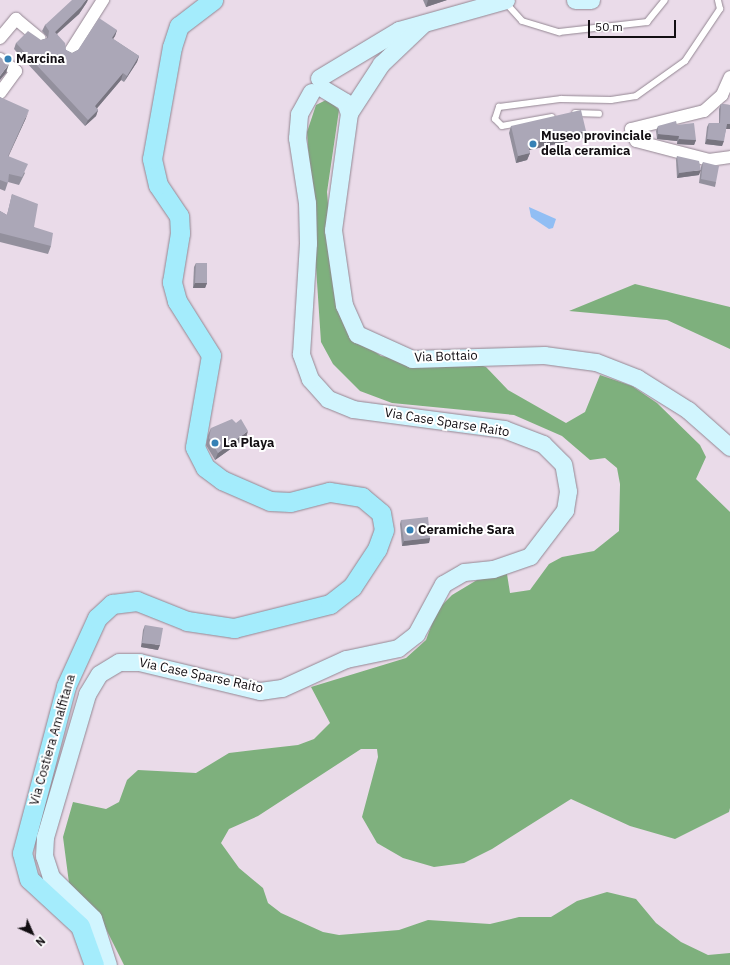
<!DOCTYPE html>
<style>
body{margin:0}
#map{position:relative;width:730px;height:965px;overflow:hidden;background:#eadbe9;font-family:"IBM Plex Sans",sans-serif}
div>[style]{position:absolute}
.forest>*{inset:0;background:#7eb07d}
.water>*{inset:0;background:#91bef4}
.roads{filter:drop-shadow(0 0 1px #938692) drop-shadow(0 0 1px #938692)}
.lane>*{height:6px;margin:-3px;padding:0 3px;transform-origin:3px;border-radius:3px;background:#fff}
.street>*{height:12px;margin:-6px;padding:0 6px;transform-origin:6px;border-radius:6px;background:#fff}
.secondary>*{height:17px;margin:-8.5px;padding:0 8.5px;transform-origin:8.5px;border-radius:8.5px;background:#d1f5fe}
.primary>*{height:19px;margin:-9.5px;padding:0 9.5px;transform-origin:9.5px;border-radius:9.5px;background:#a4ecfc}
.wall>*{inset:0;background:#93909d}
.shaded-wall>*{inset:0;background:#787580}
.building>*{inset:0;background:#aba7b7}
.dots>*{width:11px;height:11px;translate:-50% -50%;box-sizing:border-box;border:2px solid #fff;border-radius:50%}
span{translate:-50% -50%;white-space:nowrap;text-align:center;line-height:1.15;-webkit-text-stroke:4px #fff;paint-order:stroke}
.poi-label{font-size:13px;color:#120e12;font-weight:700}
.left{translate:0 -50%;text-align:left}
.street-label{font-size:13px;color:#120e12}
.north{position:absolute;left:12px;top:913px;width:40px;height:40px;-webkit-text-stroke:3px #fff;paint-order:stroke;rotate:135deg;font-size:11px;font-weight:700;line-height:16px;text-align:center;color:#120e12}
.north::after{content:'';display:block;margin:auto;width:14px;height:18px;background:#120e12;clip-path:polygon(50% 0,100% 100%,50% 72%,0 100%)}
.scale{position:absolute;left:588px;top:20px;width:88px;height:18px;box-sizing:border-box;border:2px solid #120e12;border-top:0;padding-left:5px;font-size:12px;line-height:14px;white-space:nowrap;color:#120e12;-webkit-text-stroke:3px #fff;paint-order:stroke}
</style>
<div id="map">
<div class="forest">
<i style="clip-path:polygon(328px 99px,339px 110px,327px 192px,331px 238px,362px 343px,381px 356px,427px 363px,471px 362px,486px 367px,508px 390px,566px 423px,585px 412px,600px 375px,632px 386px,657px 403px,700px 445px,706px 457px,696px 479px,730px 512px,730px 808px,729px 812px,675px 839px,630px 826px,571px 799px,492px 849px,464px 863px,434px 867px,403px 858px,377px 843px,362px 817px,378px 757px,377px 749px,361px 749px,258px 816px,229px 829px,221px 843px,239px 868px,263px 888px,268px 903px,281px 913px,323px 932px,339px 935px,399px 930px,428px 920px,490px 924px,519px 917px,551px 917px,577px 901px,607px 892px,636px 899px,656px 923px,681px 942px,708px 955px,730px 953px,730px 965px,124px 965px,100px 917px,69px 883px,63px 837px,73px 802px,106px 809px,119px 802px,127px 780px,138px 770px,196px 773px,229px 753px,298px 745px,314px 739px,330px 723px,311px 687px,406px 658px,426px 640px,437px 610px,452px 595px,477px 580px,507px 574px,510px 593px,530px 590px,549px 564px,562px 557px,594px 551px,619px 531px,620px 484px,617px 468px,605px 458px,590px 460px,562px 436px,514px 415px,392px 403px,360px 391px,333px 364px,321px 342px,307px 132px,316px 105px)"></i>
<i style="clip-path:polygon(635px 284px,730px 307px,730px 349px,667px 320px,569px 311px)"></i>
</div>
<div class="water">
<i style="clip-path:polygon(529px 207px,556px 219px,553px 228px,549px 229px,531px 217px)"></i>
</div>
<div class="roads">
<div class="lane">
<i style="left:505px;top:2px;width:25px;rotate:48deg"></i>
<i style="left:522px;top:21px;width:39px;rotate:17deg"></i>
<i style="left:559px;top:32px;width:89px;rotate:-6.5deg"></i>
<i style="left:647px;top:22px;width:28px;rotate:-51deg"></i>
<i style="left:575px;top:113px;width:24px;rotate:2deg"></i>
<i style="left:552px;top:117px;width:51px;rotate:169.8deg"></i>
<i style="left:502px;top:126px;width:10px;rotate:-135deg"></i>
<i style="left:495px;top:119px;width:13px;rotate:-72deg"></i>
<i style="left:499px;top:107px;width:63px;rotate:-7.4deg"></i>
<i style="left:561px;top:99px;width:50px;rotate:1.1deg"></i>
<i style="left:611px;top:100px;width:25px;rotate:-9deg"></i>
<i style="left:636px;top:96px;width:60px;rotate:-35.5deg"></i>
<i style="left:685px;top:61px;width:63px;rotate:-56.1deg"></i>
<i style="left:720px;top:9px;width:9px;rotate:-103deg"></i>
</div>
<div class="street">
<i style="left:0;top:38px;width:25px;rotate:-50deg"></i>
<i style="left:16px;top:19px;width:31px;rotate:40deg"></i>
<i style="left:70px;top:52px;width:62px;rotate:-57.6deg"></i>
<i style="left:0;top:59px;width:20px;rotate:37deg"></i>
<i style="left:16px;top:71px;width:27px;rotate:126deg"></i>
<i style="left:730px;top:77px;width:20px;rotate:114deg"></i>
<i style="left:722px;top:95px;width:24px;rotate:138deg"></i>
<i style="left:704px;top:111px;width:75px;rotate:166.1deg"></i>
<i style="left:631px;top:129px;width:13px;rotate:67deg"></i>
<i style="left:636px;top:141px;width:75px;rotate:14.6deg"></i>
<i style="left:709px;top:160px;width:21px;rotate:-8deg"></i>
</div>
<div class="secondary">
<i style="left:575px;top:0;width:16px"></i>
<i style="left:319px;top:78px;width:93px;rotate:-31deg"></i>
<i style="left:399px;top:30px;width:111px;rotate:-15.7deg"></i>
<i style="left:322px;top:88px;width:27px;rotate:31deg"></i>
<i style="left:345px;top:102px;width:12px;rotate:70deg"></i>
<i style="left:349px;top:113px;width:118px;rotate:97.8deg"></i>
<i style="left:333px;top:230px;width:76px;rotate:81.7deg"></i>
<i style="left:344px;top:305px;width:32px;rotate:66deg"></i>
<i style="left:357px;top:334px;width:60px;rotate:24.4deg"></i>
<i style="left:412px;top:359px;width:132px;rotate:-1.7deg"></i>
<i style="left:544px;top:355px;width:52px;rotate:7.7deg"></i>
<i style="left:596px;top:362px;width:44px;rotate:21.3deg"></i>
<i style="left:637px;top:378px;width:60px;rotate:32.1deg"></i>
<i style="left:688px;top:410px;width:56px;rotate:41.4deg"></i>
<i style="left:349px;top:113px;width:59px;rotate:-56.9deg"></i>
<i style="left:381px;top:64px;width:58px;rotate:-43.6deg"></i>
<i style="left:108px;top:965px;width:49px;rotate:-107.7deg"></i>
<i style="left:93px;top:918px;width:59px;rotate:-135.7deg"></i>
<i style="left:51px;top:877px;width:22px;rotate:-108deg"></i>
<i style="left:44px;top:856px;width:19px;rotate:-87deg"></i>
<i style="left:45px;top:837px;width:149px;rotate:-73.6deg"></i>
<i style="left:87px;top:694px;width:23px;rotate:-59deg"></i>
<i style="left:99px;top:674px;width:23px;rotate:-31deg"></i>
<i style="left:119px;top:662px;width:20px"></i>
<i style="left:139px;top:662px;width:124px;rotate:13.5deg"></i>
<i style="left:260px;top:691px;width:22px;rotate:-8deg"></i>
<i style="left:282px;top:688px;width:70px;rotate:-24.4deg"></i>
<i style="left:346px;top:659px;width:53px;rotate:-11.9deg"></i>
<i style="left:398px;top:648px;width:23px;rotate:-38deg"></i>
<i style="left:416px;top:634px;width:57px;rotate:-61.6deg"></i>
<i style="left:443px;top:584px;width:24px;rotate:-30deg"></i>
<i style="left:464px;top:572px;width:29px;rotate:-6deg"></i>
<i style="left:493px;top:569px;width:39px;rotate:-19deg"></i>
<i style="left:530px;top:556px;width:58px;rotate:-52.7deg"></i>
<i style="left:565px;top:510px;width:19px;rotate:-81deg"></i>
<i style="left:568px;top:491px;width:27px;rotate:-100deg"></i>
<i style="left:563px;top:464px;width:28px;rotate:-135deg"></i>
<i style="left:543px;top:444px;width:42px;rotate:-159deg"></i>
<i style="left:504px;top:429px;width:152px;rotate:-172.5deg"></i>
<i style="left:353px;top:409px;width:27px;rotate:-158deg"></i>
<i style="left:328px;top:399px;width:27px;rotate:-132deg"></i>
<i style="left:310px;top:379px;width:27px;rotate:-110deg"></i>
<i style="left:301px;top:354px;width:111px;rotate:-86.4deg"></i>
<i style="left:308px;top:243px;width:40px;rotate:-91.4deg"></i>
<i style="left:307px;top:203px;width:66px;rotate:-98.7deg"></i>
<i style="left:297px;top:138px;width:24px;rotate:-85deg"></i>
<i style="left:299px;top:114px;width:25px;rotate:-61deg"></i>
</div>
<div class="primary">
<i style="left:94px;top:965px;width:41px;rotate:-109.7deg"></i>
<i style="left:80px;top:926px;width:69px;rotate:-137.3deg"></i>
<i style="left:29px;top:879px;width:27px;rotate:-105deg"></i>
<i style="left:22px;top:853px;width:173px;rotate:-75.2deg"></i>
<i style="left:66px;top:686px;width:75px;rotate:-65.5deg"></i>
<i style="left:97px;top:618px;width:21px;rotate:-43deg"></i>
<i style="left:112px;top:604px;width:25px;rotate:-7deg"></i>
<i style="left:137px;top:601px;width:54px;rotate:21.8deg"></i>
<i style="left:187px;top:621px;width:48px;rotate:8.5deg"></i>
<i style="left:234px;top:628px;width:99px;rotate:-14deg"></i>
<i style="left:330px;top:604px;width:28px;rotate:-38deg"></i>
<i style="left:352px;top:587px;width:45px;rotate:-56.7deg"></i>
<i style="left:377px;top:549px;width:20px;rotate:-70deg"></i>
<i style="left:384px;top:530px;width:17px;rotate:-100deg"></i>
<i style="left:381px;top:513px;width:25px;rotate:-140deg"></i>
<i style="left:362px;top:497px;width:33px;rotate:-171deg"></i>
<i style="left:329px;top:492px;width:40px;rotate:165.6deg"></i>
<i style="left:290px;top:502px;width:20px;rotate:-177deg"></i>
<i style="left:270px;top:501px;width:52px;rotate:-156.4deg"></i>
<i style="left:222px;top:480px;width:21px;rotate:-143deg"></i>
<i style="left:205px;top:467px;width:22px;rotate:-117deg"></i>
<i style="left:195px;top:447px;width:93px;rotate:-80.1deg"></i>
<i style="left:211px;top:355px;width:64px;rotate:-122.2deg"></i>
<i style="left:177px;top:301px;width:20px;rotate:-105deg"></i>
<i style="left:172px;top:282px;width:50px;rotate:-80.7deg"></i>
<i style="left:180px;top:233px;width:17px;rotate:-93deg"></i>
<i style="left:179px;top:216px;width:37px;rotate:-124deg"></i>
<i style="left:158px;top:185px;width:27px;rotate:-103deg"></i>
<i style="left:152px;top:159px;width:114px;rotate:-79.9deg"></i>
<i style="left:172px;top:47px;width:22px;rotate:-72deg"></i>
<i style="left:179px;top:26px;width:43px;rotate:-37.4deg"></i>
</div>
</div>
<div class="wall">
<i style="clip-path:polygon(423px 0,447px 0,426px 7px)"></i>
<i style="clip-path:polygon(87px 2px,79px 14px,57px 34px,66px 50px,72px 53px,117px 30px,115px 36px,113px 39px,139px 56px,137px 62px,124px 82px,121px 80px,97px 108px,98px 110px,96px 116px,85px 126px,14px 49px,16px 43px,41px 40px,47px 38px,47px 37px,42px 31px,45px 25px)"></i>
<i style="clip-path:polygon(0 97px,26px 118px,8px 156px,25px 173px,19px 185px,8px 182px,5px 191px,0 189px)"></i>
<i style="clip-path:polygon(721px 104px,730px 105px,730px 129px,726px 129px,722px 146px,705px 144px,707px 127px,709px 123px,719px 123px,719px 109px)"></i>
<i style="clip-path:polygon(677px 125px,696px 140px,694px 145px,677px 144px,677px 141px,657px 139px,656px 131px,658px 126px)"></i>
<i style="clip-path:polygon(511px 126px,583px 138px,529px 150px,530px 153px,527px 160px,516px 163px,509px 133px)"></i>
<i style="clip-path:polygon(677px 156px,699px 175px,677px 178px,676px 160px)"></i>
<i style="clip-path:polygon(703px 162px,716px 182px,715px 187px,699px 183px,701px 167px)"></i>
<i style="clip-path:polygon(12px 194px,34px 227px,51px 246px,48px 254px,0 242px,0 211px,7px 215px,10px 203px)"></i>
<i style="clip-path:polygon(196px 263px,207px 283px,205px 288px,193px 288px,194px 267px)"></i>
<i style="clip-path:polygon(211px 428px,246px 438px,215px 460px,206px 445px,208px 435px)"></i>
<i style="clip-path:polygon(401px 520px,430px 538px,429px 543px,402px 546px,400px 524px)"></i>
<i style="clip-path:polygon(145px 625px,158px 650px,141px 647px,143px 630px)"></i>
</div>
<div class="shaded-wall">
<i style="clip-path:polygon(86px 0,88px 0,87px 2px,79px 14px,52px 38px,55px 32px)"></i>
<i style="clip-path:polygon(428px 0,447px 0,426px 7px)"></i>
<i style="clip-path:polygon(117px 30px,115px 36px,109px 45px,112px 38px)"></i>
<i style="clip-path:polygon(139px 56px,137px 62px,124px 82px,127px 76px)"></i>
<i style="clip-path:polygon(9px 64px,6px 73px,0 80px,0 76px)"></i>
<i style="clip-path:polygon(123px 73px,121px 80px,93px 113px,95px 106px)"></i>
<i style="clip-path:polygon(29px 110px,26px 118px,5px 164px,8px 156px)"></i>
<i style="clip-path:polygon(98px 110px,96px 116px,85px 126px,88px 120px)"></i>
<i style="clip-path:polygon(727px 124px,730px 124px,730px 129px,725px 129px)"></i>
<i style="clip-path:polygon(586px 131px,583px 138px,525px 151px,528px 144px)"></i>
<i style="clip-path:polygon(658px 134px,679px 136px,677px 141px,657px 139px)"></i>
<i style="clip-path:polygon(679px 139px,696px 140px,694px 145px,677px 144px)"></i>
<i style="clip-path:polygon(707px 139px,724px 141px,722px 146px,705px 144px)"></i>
<i style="clip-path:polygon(530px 153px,527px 160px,516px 163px,518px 156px)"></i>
<i style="clip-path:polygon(701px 170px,699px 175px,677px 178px,679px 173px)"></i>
<i style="clip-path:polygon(195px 283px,207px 283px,205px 288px,193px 288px)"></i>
<i style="clip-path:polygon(248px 431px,246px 438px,215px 460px,218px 453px)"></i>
<i style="clip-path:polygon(430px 538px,429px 543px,402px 546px,404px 541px)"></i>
<i style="clip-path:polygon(142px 643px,160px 645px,158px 650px,141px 647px)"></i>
</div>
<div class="building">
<i style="clip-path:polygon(72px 0,86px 0,81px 7px,55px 32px,65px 43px,66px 50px,72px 53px,78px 50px,99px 18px,117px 30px,112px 38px,139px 56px,127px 76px,123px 73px,95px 106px,98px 110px,88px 120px,16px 43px,28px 31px,41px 40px,48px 38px,49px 31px,45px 25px)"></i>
<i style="clip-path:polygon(0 57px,9px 64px,0 76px)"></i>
<i style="clip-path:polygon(0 97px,29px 110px,8px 156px,28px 164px,22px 177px,9px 174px,8px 183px,0 180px)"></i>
<i style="clip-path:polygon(721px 104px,730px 105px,730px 124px,727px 124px,724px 141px,707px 139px,709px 123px,720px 123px)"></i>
<i style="clip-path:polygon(581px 110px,586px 131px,528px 144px,530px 153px,518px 156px,511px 126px)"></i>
<i style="clip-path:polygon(676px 121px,677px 125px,694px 123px,696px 140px,679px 139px,679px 136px,658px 134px,658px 126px)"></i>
<i style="clip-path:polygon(677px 156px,699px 161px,701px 170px,679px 173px)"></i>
<i style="clip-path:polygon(703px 162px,719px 166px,716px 182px,701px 179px)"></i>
<i style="clip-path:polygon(12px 194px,38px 204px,34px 227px,53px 233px,51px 246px,0 233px,0 211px,7px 215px)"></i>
<i style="clip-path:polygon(196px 263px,207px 263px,207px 283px,195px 283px)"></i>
<i style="clip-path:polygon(232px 419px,236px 423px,241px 419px,248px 431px,218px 453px,209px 438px,211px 428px)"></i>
<i style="clip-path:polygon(428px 517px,430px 538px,404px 541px,401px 520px)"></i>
<i style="clip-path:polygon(145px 625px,163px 628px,160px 645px,142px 643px)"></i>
</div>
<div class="dots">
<i style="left:8px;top:59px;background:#3681b5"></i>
<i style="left:533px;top:144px;background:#3681b5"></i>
<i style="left:215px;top:443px;background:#3681b5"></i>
<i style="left:410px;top:530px;background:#3681b5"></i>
</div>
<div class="poi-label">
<span class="left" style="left:16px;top:59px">Marcina</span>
<span class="left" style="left:541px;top:144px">Museo provinciale<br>della ceramica</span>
<span class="left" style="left:223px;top:443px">La Playa</span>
<span class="left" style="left:418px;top:530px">Ceramiche Sara</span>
</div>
<div class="street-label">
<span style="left:446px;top:357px;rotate:-2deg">Via Bottaio</span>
<span style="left:447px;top:423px;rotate:9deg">Via Case Sparse Raito</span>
<span style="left:201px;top:676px;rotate:12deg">Via Case Sparse Raito</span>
<span style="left:53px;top:740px;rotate:-74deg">Via Costiera Amalfitana</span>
</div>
<div class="north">N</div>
<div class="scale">50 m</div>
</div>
